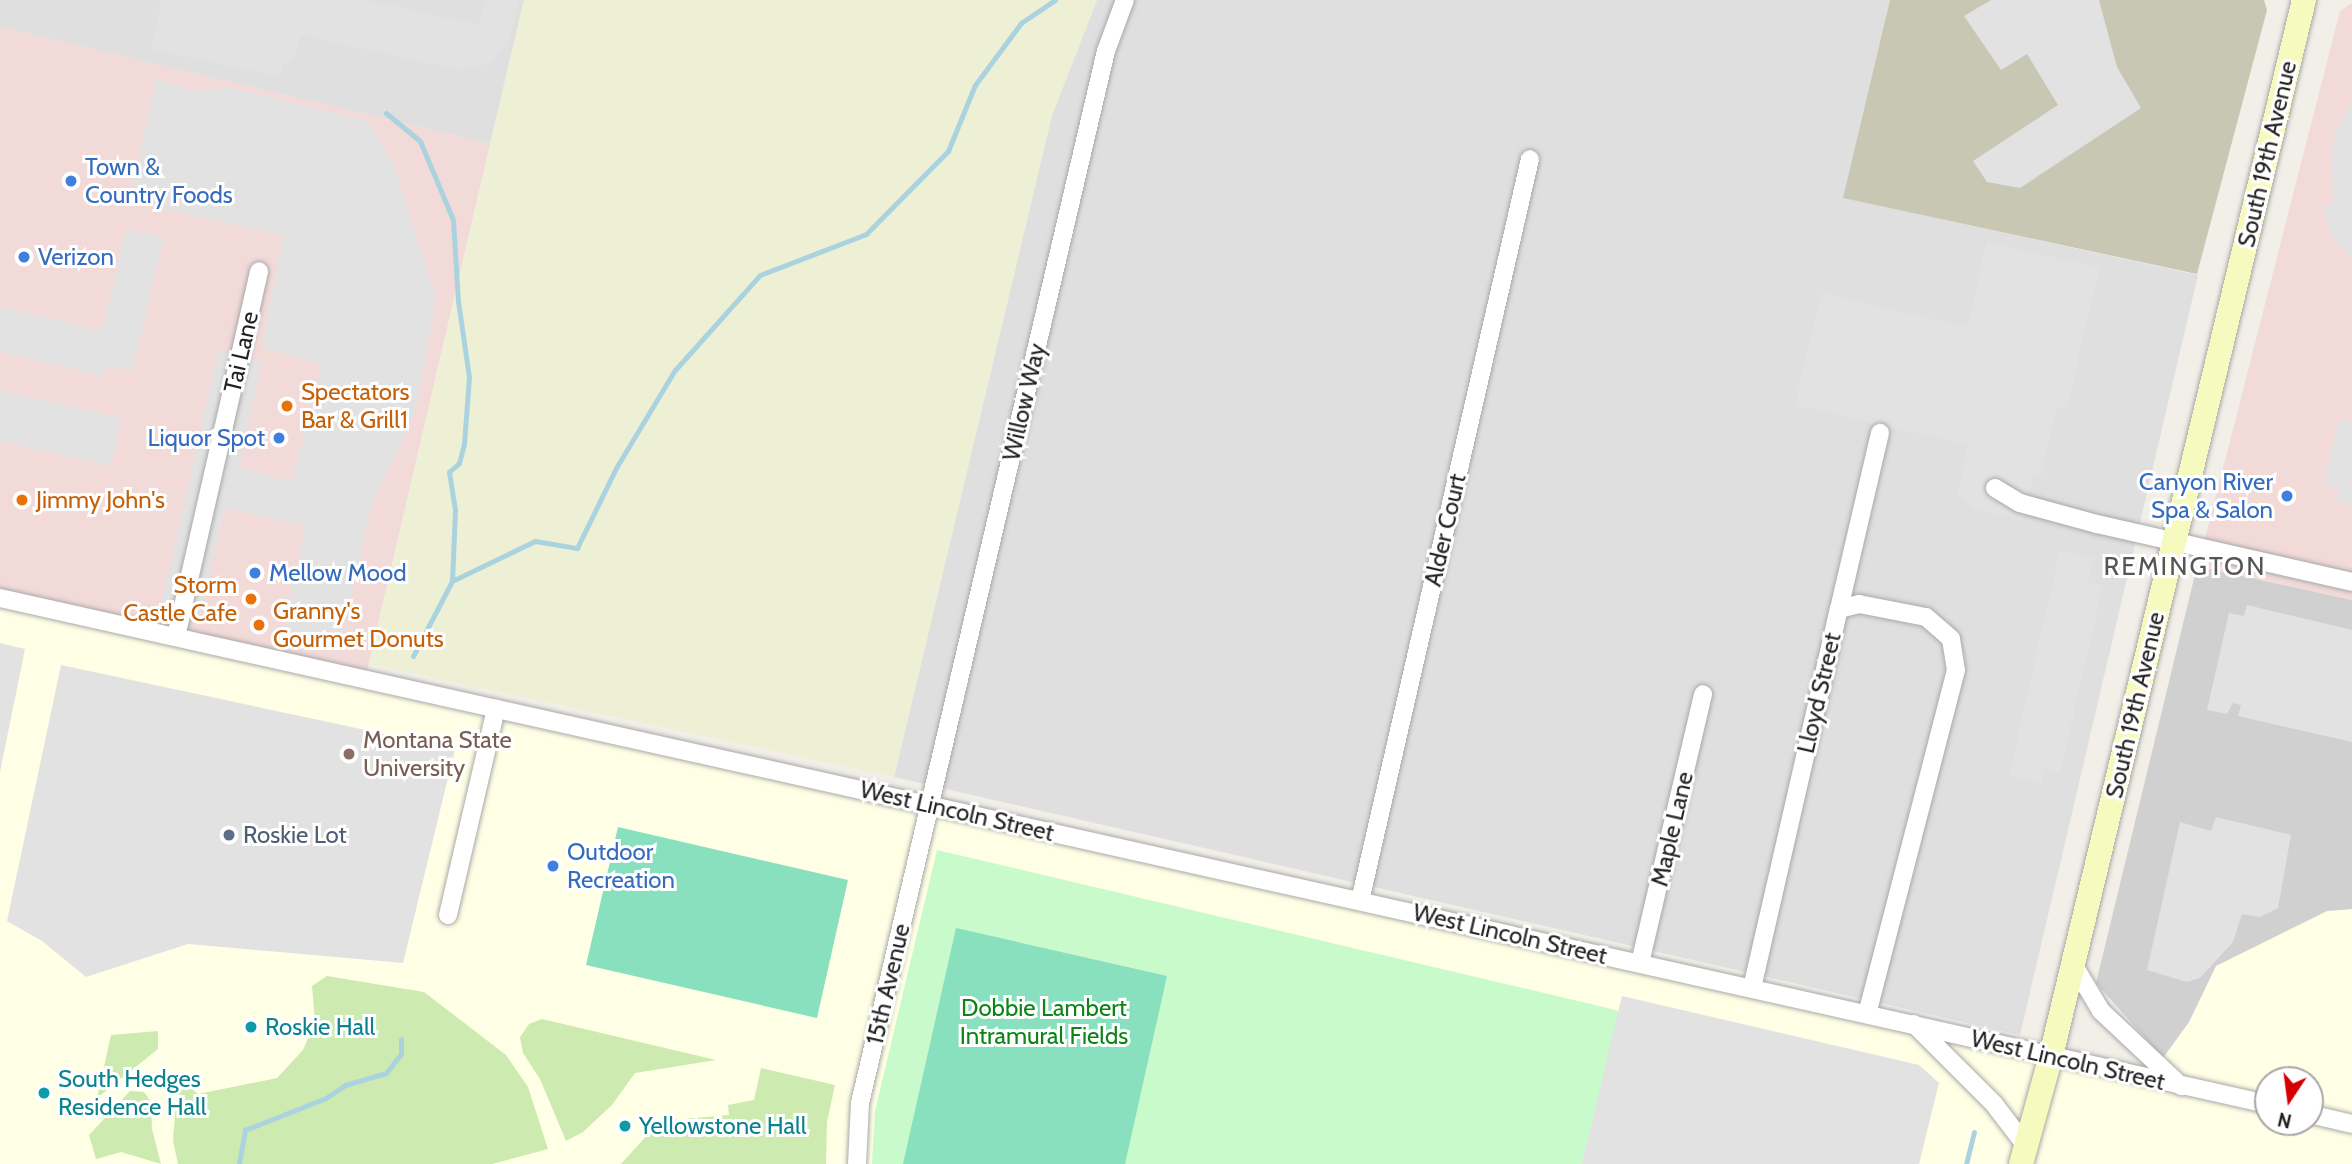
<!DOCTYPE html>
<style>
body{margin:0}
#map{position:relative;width:2352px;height:1164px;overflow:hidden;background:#f2efe9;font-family:Cabin,sans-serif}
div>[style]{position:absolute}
.residential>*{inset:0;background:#e0dfdf}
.commercial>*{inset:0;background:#f2dad9}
.education>*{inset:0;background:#ffffe5}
.religious>*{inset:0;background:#d0d0d0}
.construction>*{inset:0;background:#c7c7b4}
.farmland>*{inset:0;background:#eef0d5}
.grass>*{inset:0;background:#cdebb0}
.park>*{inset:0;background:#c8facc}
.pitch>*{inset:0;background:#88e0be}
.parking>*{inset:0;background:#e2e2e2}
.stream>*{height:5px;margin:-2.5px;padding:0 2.5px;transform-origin:2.5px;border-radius:2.5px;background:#aad3df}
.roads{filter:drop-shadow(0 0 2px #a9a9a9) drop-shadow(0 0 2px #a9a9a9)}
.minor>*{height:18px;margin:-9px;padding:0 9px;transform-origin:9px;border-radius:9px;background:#fff}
.secondary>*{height:24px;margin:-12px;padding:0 12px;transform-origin:12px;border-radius:12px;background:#f7fabf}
.dots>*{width:19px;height:19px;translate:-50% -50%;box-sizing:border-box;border:4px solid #fff;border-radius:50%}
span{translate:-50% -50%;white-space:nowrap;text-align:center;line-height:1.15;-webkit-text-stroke:6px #fff;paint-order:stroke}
.street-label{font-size:24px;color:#222}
.shop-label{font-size:24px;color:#366cbe}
.left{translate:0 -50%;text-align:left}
.right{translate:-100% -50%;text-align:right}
.food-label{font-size:24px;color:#c56008}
.education-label{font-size:24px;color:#785e54}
.service-label{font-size:24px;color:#4e5e75}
.park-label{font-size:24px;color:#0c8416}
.culture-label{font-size:24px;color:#0d838f}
.neighbourhood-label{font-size:26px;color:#555;letter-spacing:2px}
.north{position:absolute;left:2254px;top:1066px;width:70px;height:70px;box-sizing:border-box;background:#fff;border:2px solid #a7a7a7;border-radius:50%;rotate:193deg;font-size:19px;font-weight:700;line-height:28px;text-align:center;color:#222}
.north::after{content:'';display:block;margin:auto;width:24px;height:32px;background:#d40000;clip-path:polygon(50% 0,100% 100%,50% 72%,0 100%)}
</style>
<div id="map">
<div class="residential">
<i style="clip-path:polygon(0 0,524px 0,490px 144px,0 27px)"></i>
<i style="clip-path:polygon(1097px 0,1890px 0,1844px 198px,2198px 275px,2020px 1035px,894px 777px,1052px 115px)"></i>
</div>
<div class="commercial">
<i style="clip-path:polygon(2352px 3px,2352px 600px,2198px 566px,2340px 11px)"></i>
<i style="clip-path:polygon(0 27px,490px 144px,365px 680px,0 598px)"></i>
</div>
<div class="education">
<i style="clip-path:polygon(evenodd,0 598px,2148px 1079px,2189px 1022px,2216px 966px,2327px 911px,2352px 909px,2352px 1164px,0 1164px,0 598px,2268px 1080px,2310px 1080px,2310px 1122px,2268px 1122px,2268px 1080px)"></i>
</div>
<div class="religious">
<i style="clip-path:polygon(2197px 566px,2352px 600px,2352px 909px,2327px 911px,2216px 966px,2189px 1022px,2163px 1058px,2096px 983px)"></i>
</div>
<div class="construction">
<i style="clip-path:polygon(1890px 0,2264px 0,2267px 10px,2197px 274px,1843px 198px)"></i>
</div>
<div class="farmland">
<i style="clip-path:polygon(524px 0,1097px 0,1052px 115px,894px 777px,369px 664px)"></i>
</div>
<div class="grass">
<i style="clip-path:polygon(327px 976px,424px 992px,506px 1055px,528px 1087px,548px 1149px,492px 1164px,178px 1164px,173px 1141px,178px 1077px,198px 1094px,277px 1078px,303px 1050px,315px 1021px,312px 986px)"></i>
<i style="clip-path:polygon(542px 1019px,716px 1060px,635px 1073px,612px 1105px,583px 1132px,566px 1141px,540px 1079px,523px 1053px,520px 1037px,529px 1024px)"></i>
<i style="clip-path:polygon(158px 1031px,158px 1049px,97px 1098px,111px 1035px)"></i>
<i style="clip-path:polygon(761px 1068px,835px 1085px,827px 1122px,826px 1164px,621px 1164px,660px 1121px,729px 1115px,728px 1105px,754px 1100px)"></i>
<i style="clip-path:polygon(130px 1091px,144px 1092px,151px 1102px,152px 1129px,161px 1164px,121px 1152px,96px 1159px,89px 1135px)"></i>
</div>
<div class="park">
<i style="clip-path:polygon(937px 850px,1620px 1011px,1582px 1164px,872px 1164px,875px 1111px)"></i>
</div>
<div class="pitch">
<i style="clip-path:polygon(618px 827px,848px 880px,817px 1018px,586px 965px)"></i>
<i style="clip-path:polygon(956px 928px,1167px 976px,1125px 1164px,903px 1164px)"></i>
</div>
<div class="parking">
<i style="clip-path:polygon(154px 0,365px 0,479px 25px,485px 0,518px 0,510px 38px,490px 64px,460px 70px,301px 35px,293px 62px,283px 65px,281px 77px,151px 49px,161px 3px)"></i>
<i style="clip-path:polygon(1991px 0,2099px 0,2117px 67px,2141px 108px,2020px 188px,1987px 182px,1973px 161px,2058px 105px,2027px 54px,2001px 70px,1964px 16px)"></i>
<i style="clip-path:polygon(156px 79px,200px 92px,227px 87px,368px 121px,394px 166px,436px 299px,415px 413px,372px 504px,342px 633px,321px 630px,317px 645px,281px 635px,306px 526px,225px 508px,200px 614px,161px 606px,218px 351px,262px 361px,239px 468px,292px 482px,322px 364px,262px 348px,283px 236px,130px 201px)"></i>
<i style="clip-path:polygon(2352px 100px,2352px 260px,2333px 238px,2322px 207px,2334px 202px,2331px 157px,2335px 132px)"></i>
<i style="clip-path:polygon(126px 229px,164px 238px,132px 371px,106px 365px,103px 376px,0 352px,0 307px,102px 331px)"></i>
<i style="clip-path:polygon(1987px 242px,2099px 268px,2067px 409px,2057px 407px,2041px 477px,2033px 476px,2023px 521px,1980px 511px,1957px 495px,1968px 445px,1795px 405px,1821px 293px,1967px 327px)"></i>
<i style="clip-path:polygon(0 390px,122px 418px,111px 466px,0 441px)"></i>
<i style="clip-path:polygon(2339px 419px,2352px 422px,2352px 504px,2336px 501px,2339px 488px,2324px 484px)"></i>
<i style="clip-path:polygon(2060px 550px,2094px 558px,2088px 582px,2103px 586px,2060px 772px,2045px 768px,2041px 783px,2009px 775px)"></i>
<i style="clip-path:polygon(2247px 605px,2352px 630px,2352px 742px,2238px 716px,2241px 705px,2233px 703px,2227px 714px,2207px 710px,2229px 613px,2244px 616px)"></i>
<i style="clip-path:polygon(0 643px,25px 649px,0 772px)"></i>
<i style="clip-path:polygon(61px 665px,455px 749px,403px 963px,188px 944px,86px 977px,42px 941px,7px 921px)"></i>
<i style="clip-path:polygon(2216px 817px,2291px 835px,2278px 908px,2260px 917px,2242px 914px,2233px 942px,2200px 978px,2187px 982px,2147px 970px,2180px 822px,2211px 831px)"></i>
<i style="clip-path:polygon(1622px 996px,1919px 1065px,1939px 1083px,1919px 1164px,1582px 1164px)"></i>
</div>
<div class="stream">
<i style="left:386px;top:113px;width:44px;rotate:39.5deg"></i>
<i style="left:420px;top:141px;width:86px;rotate:67.3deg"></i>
<i style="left:453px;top:220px;width:81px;rotate:86.5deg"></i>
<i style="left:458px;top:301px;width:77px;rotate:81.8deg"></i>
<i style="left:469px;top:377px;width:67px;rotate:94.3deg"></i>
<i style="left:464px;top:444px;width:20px;rotate:105deg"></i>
<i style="left:459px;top:463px;width:13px;rotate:138deg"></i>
<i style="left:449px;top:472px;width:38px;rotate:81deg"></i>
<i style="left:455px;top:510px;width:71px;rotate:92.4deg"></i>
<i style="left:413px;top:656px;width:85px;rotate:-62.5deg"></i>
<i style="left:452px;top:581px;width:92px;rotate:-25.7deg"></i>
<i style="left:535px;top:541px;width:43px;rotate:9.5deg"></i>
<i style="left:577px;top:548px;width:89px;rotate:-64deg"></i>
<i style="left:616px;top:468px;width:114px;rotate:-59deg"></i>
<i style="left:675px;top:370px;width:127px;rotate:-48.2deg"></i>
<i style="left:760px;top:275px;width:114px;rotate:-21.1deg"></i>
<i style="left:866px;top:234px;width:117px;rotate:-45.3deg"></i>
<i style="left:948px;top:151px;width:71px;rotate:-67.8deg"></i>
<i style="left:975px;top:85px;width:77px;rotate:-53.4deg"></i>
<i style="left:1021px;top:23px;width:41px;rotate:-34.1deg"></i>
<i style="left:239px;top:1164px;width:35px;rotate:-80deg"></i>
<i style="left:245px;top:1130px;width:87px;rotate:-21.6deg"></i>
<i style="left:326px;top:1098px;width:23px;rotate:-34deg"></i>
<i style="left:345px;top:1085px;width:43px;rotate:-16.3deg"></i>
<i style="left:386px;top:1073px;width:24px;rotate:-52deg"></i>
<i style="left:401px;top:1054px;width:15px;rotate:-90deg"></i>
<i style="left:1966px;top:1164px;width:33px;rotate:-76deg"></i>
</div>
<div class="roads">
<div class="minor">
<i style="left:1995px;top:488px;width:29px;rotate:31deg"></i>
<i style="left:2020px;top:503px;width:80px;rotate:15.3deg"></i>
<i style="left:2097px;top:524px;width:262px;rotate:12.8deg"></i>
<i style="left:0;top:598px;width:2324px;rotate:12.58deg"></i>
<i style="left:1839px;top:609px;width:181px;rotate:-76.9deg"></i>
<i style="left:176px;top:637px;width:375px;rotate:-77.2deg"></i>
<i style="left:1360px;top:901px;width:761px;rotate:-77.1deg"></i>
<i style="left:448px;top:915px;width:212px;rotate:-76.9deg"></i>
<i style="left:1640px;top:963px;width:276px;rotate:-76.8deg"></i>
<i style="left:2073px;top:964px;width:55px;rotate:59.2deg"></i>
<i style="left:2101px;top:1011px;width:110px;rotate:43.2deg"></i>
<i style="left:1752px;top:988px;width:389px;rotate:-77.1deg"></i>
<i style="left:1839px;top:609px;width:21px;rotate:-14deg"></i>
<i style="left:1859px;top:604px;width:68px;rotate:11deg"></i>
<i style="left:1926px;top:617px;width:33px;rotate:41deg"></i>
<i style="left:1951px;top:639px;width:31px;rotate:81deg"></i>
<i style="left:1956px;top:670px;width:355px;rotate:104.5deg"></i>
<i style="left:1914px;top:1024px;width:113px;rotate:45deg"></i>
<i style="left:1994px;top:1104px;width:53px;rotate:52.7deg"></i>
<i style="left:2310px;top:1114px;width:43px;rotate:13.4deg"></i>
<i style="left:857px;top:1164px;width:61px;rotate:-87.2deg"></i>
<i style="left:860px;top:1103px;width:1080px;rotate:-76.84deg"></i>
<i style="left:1106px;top:51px;width:54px;rotate:-69.6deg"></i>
</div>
<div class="secondary">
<i style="left:2021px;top:1164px;width:112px;rotate:-74.5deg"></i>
<i style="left:2051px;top:1056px;width:1086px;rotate:-76.53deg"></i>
</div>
</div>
<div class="dots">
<i style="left:71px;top:181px;background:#3f7fe0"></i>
<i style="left:24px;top:257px;background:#3f7fe0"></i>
<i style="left:287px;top:406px;background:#e8710a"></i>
<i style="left:279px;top:438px;background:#3f7fe0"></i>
<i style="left:2287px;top:496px;background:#3f7fe0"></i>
<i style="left:22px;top:500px;background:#e8710a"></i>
<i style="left:255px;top:573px;background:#3f7fe0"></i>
<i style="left:251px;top:599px;background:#e8710a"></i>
<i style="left:259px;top:625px;background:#e8710a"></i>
<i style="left:349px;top:754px;background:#8d6e63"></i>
<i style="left:229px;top:835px;background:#5c6f8a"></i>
<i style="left:553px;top:866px;background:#3f7fe0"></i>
<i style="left:251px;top:1027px;background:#0f9aa8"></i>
<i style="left:44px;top:1093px;background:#0f9aa8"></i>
<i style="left:625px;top:1126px;background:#0f9aa8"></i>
</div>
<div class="street-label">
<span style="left:2267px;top:154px;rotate:-77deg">South 19th Avenue</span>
<span style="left:241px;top:352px;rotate:-77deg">Tai Lane</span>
<span style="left:1024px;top:402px;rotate:-77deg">Willow Way</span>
<span style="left:1445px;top:530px;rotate:-77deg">Alder Court</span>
<span style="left:1819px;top:693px;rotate:-77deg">Lloyd Street</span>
<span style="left:2135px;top:705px;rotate:-77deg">South 19th Avenue</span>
<span style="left:957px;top:811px;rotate:13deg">West Lincoln Street</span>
<span style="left:1672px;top:829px;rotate:-77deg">Maple Lane</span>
<span style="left:1510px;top:934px;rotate:13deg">West Lincoln Street</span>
<span style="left:888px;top:984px;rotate:-77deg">15th Avenue</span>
<span style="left:2068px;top:1060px;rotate:13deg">West Lincoln Street</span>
</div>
<div class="shop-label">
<span class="left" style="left:85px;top:181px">Town &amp;<br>Country Foods</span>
<span class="left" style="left:38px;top:257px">Verizon</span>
<span class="right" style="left:265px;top:438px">Liquor Spot</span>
<span class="right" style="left:2273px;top:496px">Canyon River<br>Spa &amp; Salon</span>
<span class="left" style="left:269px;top:573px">Mellow Mood</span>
<span class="left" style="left:567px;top:866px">Outdoor<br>Recreation</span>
</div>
<div class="food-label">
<span class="left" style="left:301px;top:406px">Spectators<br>Bar &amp; Grill1</span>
<span class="left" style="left:36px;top:500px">Jimmy John's</span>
<span class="right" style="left:237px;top:599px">Storm<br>Castle Cafe</span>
<span class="left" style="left:273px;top:625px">Granny's<br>Gourmet Donuts</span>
</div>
<div class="education-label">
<span class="left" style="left:363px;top:754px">Montana State<br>University</span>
</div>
<div class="service-label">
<span class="left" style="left:243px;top:835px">Roskie Lot</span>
</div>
<div class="park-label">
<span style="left:1044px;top:1022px">Dobbie Lambert<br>Intramural Fields</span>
</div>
<div class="culture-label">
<span class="left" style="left:265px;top:1027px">Roskie Hall</span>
<span class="left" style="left:58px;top:1093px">South Hedges<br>Residence Hall</span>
<span class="left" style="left:639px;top:1126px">Yellowstone Hall</span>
</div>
<div class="neighbourhood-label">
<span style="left:2185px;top:567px">REMINGTON</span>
</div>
<div class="north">N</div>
</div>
